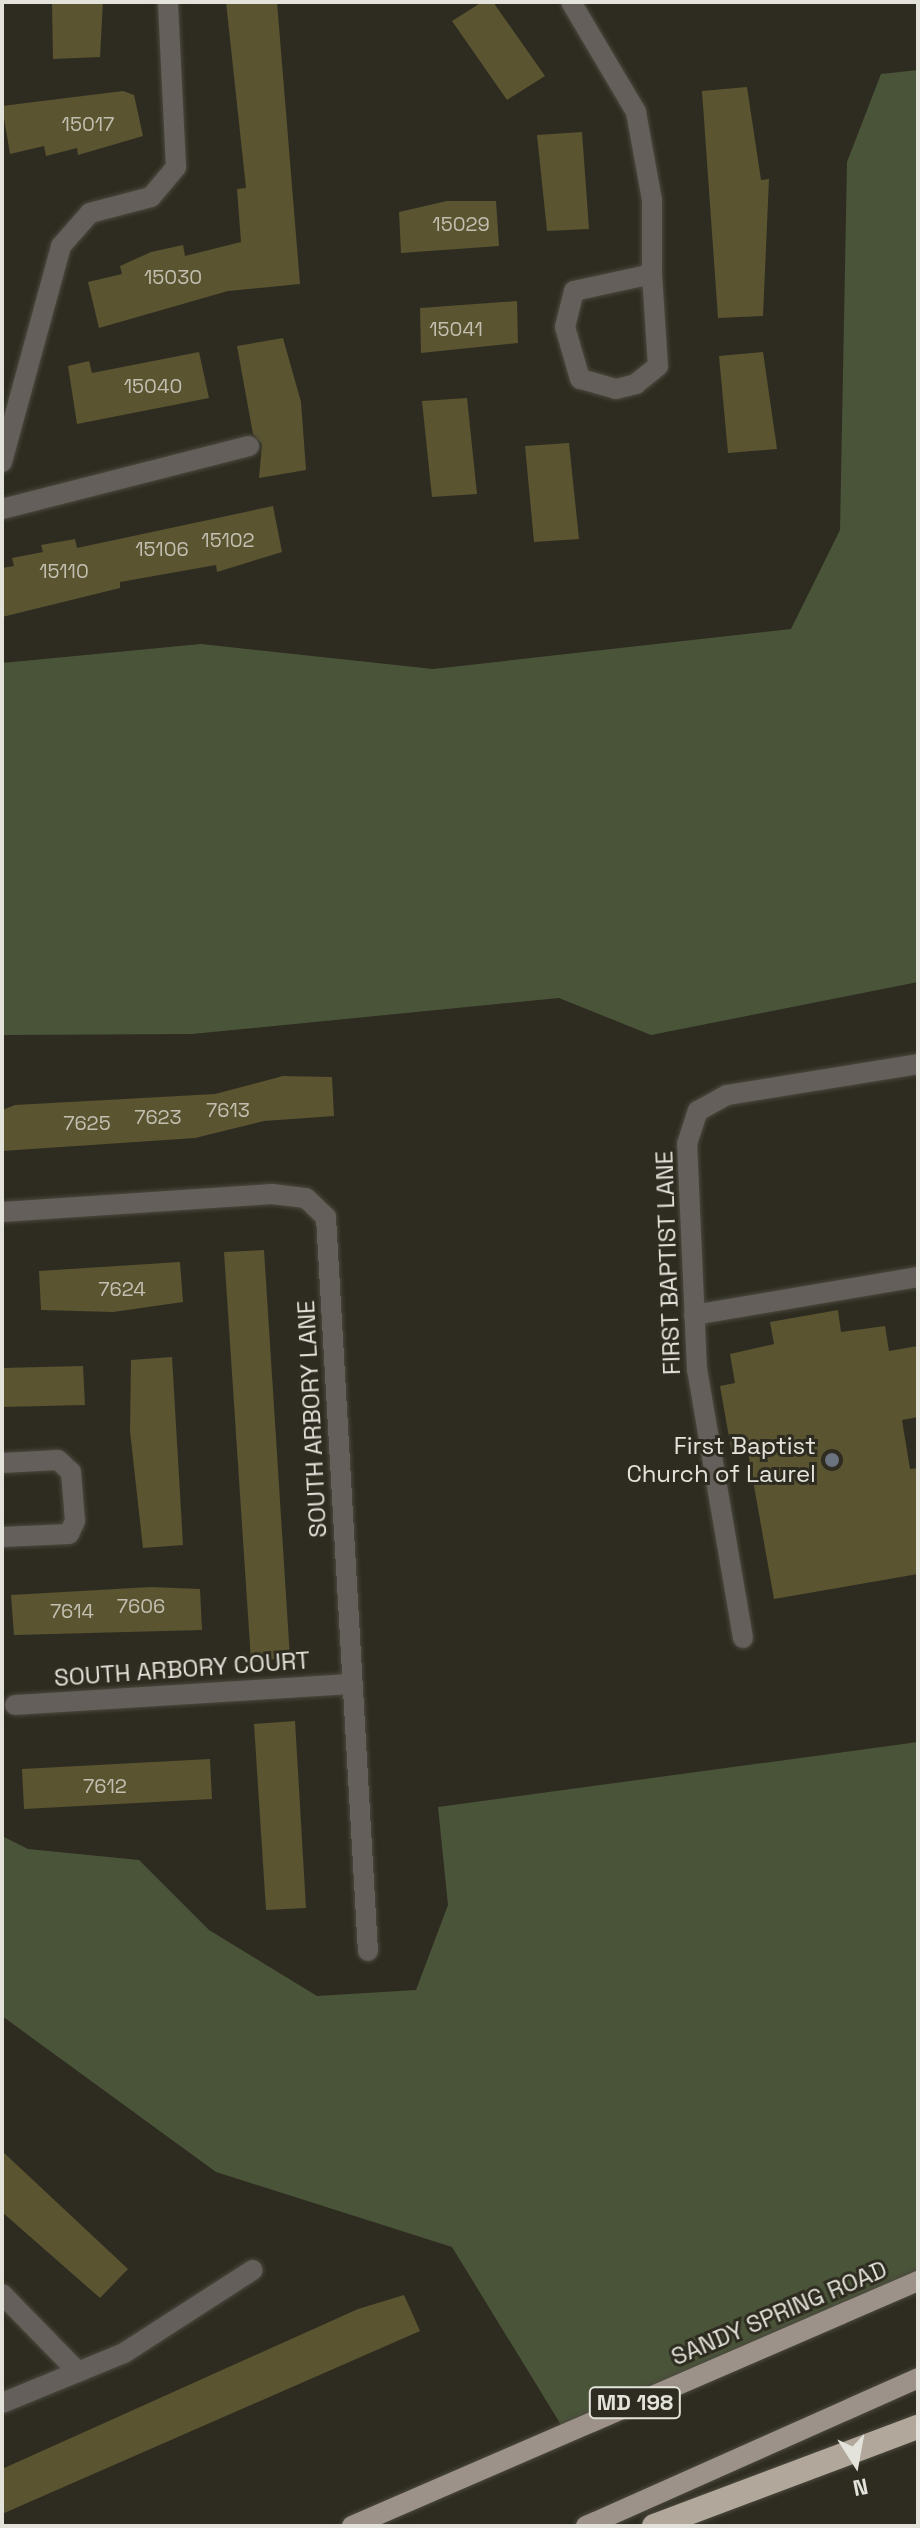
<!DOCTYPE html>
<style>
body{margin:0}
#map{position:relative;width:920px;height:2528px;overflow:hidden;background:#2e2c20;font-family:"Space Grotesk",sans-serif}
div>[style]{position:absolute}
.green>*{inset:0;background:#4a5439}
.building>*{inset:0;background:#5a5431}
.roads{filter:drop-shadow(0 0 2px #4b493e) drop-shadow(0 0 2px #4b493e)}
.minor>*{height:20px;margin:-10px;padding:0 10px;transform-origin:10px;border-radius:10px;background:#645f5b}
.major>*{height:20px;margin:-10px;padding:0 10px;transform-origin:10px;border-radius:10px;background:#9c9289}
.highway>*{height:24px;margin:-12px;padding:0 12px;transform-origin:12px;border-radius:12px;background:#b2a79b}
.dots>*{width:22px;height:22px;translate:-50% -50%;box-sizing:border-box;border:4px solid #2e2c20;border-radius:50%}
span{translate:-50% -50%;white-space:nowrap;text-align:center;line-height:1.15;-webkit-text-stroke:6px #2e2c20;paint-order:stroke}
.number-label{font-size:20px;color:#c2bfb0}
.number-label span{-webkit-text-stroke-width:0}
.shield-label span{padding:2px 6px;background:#2e2c20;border:2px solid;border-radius:6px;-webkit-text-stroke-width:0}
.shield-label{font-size:22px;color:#e4e3db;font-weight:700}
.street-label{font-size:24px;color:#e4e3db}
.poi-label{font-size:24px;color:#e4e3db}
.right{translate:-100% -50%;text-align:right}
.frame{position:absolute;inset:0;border:4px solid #e4e3db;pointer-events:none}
.north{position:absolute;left:816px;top:2424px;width:80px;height:80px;-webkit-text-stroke:6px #2e2c20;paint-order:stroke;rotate:169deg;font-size:22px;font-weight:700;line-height:32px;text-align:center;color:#e4e3db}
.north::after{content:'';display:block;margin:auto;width:28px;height:36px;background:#e4e3db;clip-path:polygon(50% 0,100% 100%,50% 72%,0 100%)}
</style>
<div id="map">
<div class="green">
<i style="clip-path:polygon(918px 70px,918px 982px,651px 1035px,559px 998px,192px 1034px,2px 1035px,2px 663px,201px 644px,433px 669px,791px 629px,840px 530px,847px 162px,881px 74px)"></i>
<i style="clip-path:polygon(918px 1742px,918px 2281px,566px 2433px,452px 2247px,216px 2172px,2px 2016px,2px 1836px,28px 1849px,139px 1860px,209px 1930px,317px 1996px,416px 1990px,448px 1905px,438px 1807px)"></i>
</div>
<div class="building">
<i style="clip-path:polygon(52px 2px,103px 2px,100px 57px,53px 59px)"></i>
<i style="clip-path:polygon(226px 2px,277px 2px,300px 284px,228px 291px,99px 328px,88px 282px,122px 274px,120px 266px,151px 252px,183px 245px,185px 256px,241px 242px,237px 189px,246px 188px)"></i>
<i style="clip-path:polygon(482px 2px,493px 2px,545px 76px,507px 100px,452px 21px)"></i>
<i style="clip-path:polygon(747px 87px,761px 180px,769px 179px,763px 316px,718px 318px,702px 91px)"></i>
<i style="clip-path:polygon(123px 91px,134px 95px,143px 136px,78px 155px,77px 148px,46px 156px,44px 146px,10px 154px,2px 106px)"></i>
<i style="clip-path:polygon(582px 132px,589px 229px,547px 231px,537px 135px)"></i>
<i style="clip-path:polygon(447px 201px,496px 201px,499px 246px,401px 253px,399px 212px)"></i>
<i style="clip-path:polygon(517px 301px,518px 343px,421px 353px,420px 308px)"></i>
<i style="clip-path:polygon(283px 338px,301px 402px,306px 470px,259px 478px,262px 444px,253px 434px,237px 346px)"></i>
<i style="clip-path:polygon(199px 352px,209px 398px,77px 424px,68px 366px,89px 361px,92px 373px)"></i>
<i style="clip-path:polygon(763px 352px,777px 449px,728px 453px,719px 356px)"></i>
<i style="clip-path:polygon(467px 398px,477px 494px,432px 497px,422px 401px)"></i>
<i style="clip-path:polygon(569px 443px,579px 539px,534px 542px,525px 446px)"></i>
<i style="clip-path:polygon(273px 506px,282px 552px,217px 572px,216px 565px,120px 582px,120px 588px,2px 617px,2px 568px,14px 566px,12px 558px,43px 552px,41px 545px,75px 539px,77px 548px)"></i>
<i style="clip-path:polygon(283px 1076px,332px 1077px,334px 1116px,264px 1121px,195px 1138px,2px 1151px,2px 1110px,15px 1105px,215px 1094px)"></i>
<i style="clip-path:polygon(264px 1250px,290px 1658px,251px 1661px,224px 1252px)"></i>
<i style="clip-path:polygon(180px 1262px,183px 1302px,113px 1312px,41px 1310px,39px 1271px)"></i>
<i style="clip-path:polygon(838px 1310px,841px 1332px,885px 1326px,889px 1351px,918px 1346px,918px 1417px,902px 1420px,910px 1469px,918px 1468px,918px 1574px,774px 1599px,748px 1452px,732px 1454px,720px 1386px,735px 1383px,730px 1354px,774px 1344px,770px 1322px)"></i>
<i style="clip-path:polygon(172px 1357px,183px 1545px,143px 1548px,130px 1431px,131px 1360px)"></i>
<i style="clip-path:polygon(83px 1366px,85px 1405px,2px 1407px,2px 1368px)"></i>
<i style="clip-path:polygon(151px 1587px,200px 1589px,202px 1630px,14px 1635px,11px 1595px)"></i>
<i style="clip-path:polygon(295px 1721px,306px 1908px,266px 1910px,254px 1724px)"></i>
<i style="clip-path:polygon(210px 1759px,212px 1799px,24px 1809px,22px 1769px)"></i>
<i style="clip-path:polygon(2px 2151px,128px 2269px,100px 2298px,2px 2212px)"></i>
<i style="clip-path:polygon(404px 2295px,420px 2331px,2px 2514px,2px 2469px,358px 2309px)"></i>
</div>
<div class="roads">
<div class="minor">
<i style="left:571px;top:2px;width:128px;rotate:59.4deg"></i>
<i style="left:636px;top:112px;width:89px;rotate:79.7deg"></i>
<i style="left:652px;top:200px;width:74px;rotate:90deg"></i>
<i style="left:652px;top:274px;width:92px;rotate:86.3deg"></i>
<i style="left:658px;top:366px;width:28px;rotate:141deg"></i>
<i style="left:636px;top:384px;width:21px;rotate:166deg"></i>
<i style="left:616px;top:389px;width:37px;rotate:-164deg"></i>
<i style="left:580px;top:379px;width:54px;rotate:-106.1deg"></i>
<i style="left:565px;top:327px;width:37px;rotate:-76deg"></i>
<i style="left:574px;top:291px;width:80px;rotate:-12.3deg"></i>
<i style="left:2px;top:462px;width:224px;rotate:-74.7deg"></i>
<i style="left:61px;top:246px;width:44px;rotate:-48.7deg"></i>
<i style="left:90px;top:213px;width:63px;rotate:-14.7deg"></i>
<i style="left:151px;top:197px;width:39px;rotate:-50deg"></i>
<i style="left:176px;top:167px;width:165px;rotate:-92.8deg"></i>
<i style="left:2px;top:509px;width:255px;rotate:-14.3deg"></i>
<i style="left:2px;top:1212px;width:271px;rotate:-3.8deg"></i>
<i style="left:272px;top:1194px;width:34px;rotate:7deg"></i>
<i style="left:306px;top:1198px;width:28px;rotate:44deg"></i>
<i style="left:326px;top:1217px;width:735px;rotate:86.73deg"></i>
<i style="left:694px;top:1315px;width:227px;rotate:-9.6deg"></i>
<i style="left:2px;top:1463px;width:56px;rotate:-3.1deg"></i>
<i style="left:58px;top:1460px;width:18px;rotate:43deg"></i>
<i style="left:71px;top:1472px;width:49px;rotate:85.3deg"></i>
<i style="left:75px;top:1521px;width:14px;rotate:115deg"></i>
<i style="left:69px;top:1534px;width:67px;rotate:177.4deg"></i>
<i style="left:743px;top:1638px;width:272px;rotate:-99.7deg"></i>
<i style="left:697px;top:1370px;width:226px;rotate:-92.5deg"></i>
<i style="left:687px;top:1144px;width:35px;rotate:-72deg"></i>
<i style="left:698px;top:1111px;width:33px;rotate:-29deg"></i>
<i style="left:727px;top:1095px;width:193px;rotate:-9.2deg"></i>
<i style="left:15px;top:1705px;width:338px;rotate:-3.6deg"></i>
<i style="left:2px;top:2294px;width:109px;rotate:45.7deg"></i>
<i style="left:2px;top:2403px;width:132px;rotate:-22.3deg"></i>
<i style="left:124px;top:2353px;width:153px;rotate:-32.8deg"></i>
</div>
<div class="major">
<i style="left:352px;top:2526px;width:617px;rotate:-23.41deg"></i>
<i style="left:586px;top:2526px;width:363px;rotate:-24deg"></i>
</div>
<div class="highway">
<i style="left:654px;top:2526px;width:282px;rotate:-20.6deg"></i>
</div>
</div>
<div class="dots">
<i style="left:832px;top:1460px;background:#6b7280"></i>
</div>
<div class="number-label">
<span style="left:88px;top:124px">15017</span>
<span style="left:461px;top:224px">15029</span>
<span style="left:173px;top:277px">15030</span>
<span style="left:456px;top:329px">15041</span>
<span style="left:153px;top:386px">15040</span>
<span style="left:228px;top:540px">15102</span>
<span style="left:162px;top:549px">15106</span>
<span style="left:64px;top:571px">15110</span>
<span style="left:228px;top:1110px">7613</span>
<span style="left:158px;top:1117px">7623</span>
<span style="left:87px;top:1123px">7625</span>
<span style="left:122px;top:1289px">7624</span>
<span style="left:141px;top:1606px">7606</span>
<span style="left:72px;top:1611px">7614</span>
<span style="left:105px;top:1786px">7612</span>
</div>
<div class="shield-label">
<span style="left:635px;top:2403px">MD 198</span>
</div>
<div class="street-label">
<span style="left:668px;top:1263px;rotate:-92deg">FIRST BAPTIST LANE</span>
<span style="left:312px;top:1419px;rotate:-93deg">SOUTH ARBORY LANE</span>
<span style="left:182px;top:1669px;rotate:-4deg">SOUTH ARBORY COURT</span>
<span style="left:779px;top:2313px;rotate:-23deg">SANDY SPRING ROAD</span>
</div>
<div class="poi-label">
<span class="right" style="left:816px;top:1460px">First Baptist<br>Church of Laurel</span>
</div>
<div class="frame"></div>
<div class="north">N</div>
</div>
